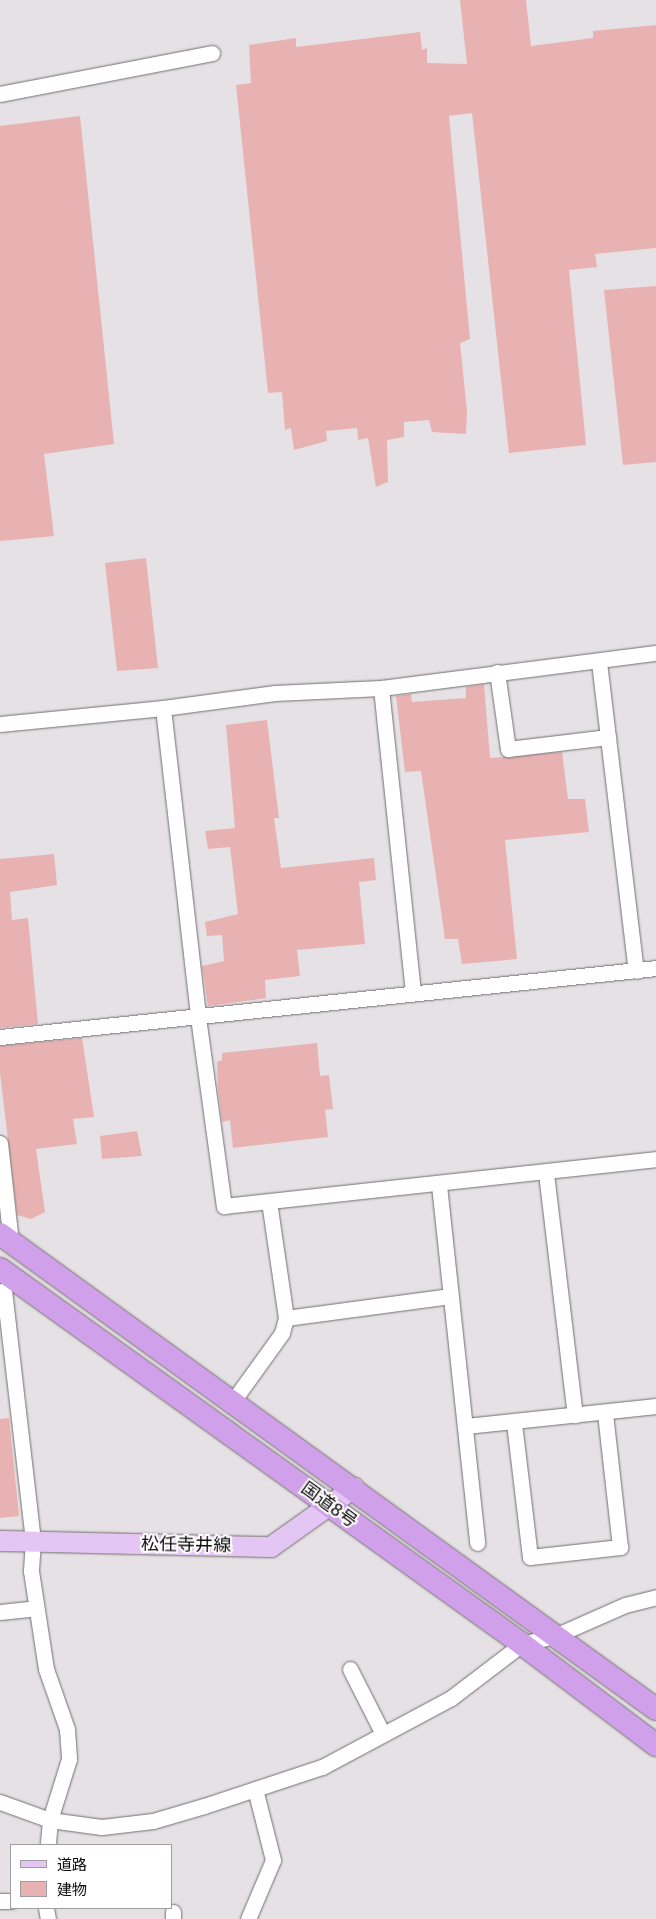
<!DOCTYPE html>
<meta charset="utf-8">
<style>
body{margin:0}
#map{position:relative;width:656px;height:1919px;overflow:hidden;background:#e6e1e4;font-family:"Fira Sans","Noto Sans JP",sans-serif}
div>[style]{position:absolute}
.building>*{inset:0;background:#e8b2b3}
.roads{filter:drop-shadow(0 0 1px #726e70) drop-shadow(0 0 1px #726e70)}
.minor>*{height:15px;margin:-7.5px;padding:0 7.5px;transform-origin:7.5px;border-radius:7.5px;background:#fff}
.major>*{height:20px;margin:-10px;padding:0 10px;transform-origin:10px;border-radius:10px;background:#e3c6f3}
.highway>*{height:22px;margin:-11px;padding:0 11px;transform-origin:11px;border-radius:11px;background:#d1a0eb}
span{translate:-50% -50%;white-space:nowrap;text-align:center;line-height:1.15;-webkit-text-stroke:4px #fff;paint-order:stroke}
.street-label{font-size:18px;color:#0e0c0d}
.legend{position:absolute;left:10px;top:1844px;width:162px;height:65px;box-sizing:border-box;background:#fff;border:1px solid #9f9e9e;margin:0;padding:6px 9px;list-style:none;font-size:15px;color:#0e0c0d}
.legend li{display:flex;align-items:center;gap:10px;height:25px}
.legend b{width:25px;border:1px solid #9f9e9e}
</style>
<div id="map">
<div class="building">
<i style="clip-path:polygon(460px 0,526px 0,531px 46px,593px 38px,593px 31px,656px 25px,656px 248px,595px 254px,597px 267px,569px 270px,586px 445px,509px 453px,472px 113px,449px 116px,470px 339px,460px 343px,467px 411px,466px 434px,432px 432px,429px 420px,404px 422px,404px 437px,387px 440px,388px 482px,376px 487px,368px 438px,358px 440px,357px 428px,326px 431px,327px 441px,294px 450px,291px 428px,285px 430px,282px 392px,268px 393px,236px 85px,251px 83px,249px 45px,296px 38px,296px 47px,420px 32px,422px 50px,427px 48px,427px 63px,467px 64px)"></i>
<i style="clip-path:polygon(80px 116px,114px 444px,44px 454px,54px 536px,0 541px,0 126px)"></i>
<i style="clip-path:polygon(656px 286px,656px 462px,623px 465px,604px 290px)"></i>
<i style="clip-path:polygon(146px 558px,158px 668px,117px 671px,105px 563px)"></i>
<i style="clip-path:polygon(484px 684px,490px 758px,562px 752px,568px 799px,585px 799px,589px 832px,505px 840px,517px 959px,462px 964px,458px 939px,445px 939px,421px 771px,405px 772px,396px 696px,411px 694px,412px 702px,466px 698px,466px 687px)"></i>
<i style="clip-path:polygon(267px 720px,279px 818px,274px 818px,281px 868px,374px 858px,376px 880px,359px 882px,365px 944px,297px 950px,300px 976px,265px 980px,266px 998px,208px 1006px,202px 966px,224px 961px,222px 935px,207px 936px,205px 922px,238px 914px,230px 847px,208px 849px,205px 831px,235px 828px,226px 725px)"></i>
<i style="clip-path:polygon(54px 854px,57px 885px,10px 892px,12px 920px,28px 918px,38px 1024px,0 1028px,0 859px)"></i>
<i style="clip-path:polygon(82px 1038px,94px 1117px,73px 1119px,77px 1144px,36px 1149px,45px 1212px,31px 1219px,17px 1215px,0 1073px,0 1046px)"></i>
<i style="clip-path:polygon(317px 1043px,320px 1076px,329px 1075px,333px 1109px,325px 1110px,328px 1137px,233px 1148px,230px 1120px,222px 1122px,218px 1090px,217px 1062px,222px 1060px,222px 1053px)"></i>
<i style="clip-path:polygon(137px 1131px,142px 1156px,102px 1159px,100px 1136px)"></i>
<i style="clip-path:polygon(9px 1418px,19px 1516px,0 1518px,0 1419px)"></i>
</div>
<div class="roads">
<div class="minor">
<i style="left:0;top:94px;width:216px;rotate:-10.9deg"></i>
<i style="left:599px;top:662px;width:311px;rotate:83.2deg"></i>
<i style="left:497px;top:672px;width:78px;rotate:81.9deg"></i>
<i style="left:508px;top:749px;width:101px;rotate:-6.8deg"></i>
<i style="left:381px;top:688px;width:306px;rotate:84deg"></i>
<i style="left:163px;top:708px;width:311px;rotate:83.5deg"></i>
<i style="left:198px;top:1017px;width:191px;rotate:82.2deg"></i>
<i style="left:224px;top:1206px;width:435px;rotate:-6.2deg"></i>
<i style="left:0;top:724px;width:164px;rotate:-5.6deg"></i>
<i style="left:163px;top:708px;width:113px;rotate:-7.6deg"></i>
<i style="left:275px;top:693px;width:106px;rotate:-2.7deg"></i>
<i style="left:381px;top:688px;width:277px;rotate:-7.3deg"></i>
<i style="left:0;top:1037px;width:660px;rotate:-6deg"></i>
<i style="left:0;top:1143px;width:100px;rotate:83.7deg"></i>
<i style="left:546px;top:1173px;width:244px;rotate:83.2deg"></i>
<i style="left:439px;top:1185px;width:360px;rotate:83.9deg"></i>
<i style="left:4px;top:1290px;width:253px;rotate:83.4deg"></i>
<i style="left:33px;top:1541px;width:30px;rotate:94deg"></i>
<i style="left:31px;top:1571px;width:99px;rotate:81.3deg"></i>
<i style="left:46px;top:1669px;width:64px;rotate:70.7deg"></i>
<i style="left:67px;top:1729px;width:30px;rotate:86deg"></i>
<i style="left:69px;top:1759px;width:64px;rotate:107.3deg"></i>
<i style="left:50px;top:1820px;width:25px;rotate:95deg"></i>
<i style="left:286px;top:1318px;width:166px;rotate:-7.6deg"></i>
<i style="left:233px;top:1401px;width:84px;rotate:-54.2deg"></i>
<i style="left:282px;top:1333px;width:16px;rotate:-75deg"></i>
<i style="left:286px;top:1318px;width:117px;rotate:-98.3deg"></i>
<i style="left:514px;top:1423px;width:135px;rotate:83.2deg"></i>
<i style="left:530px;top:1557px;width:91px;rotate:-6.3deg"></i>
<i style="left:620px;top:1547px;width:135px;rotate:-96.4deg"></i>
<i style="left:466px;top:1426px;width:191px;rotate:-6deg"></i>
<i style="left:0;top:1612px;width:36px;rotate:-6deg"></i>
<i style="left:350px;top:1669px;width:73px;rotate:63.1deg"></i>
<i style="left:0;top:1802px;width:53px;rotate:19.8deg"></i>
<i style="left:50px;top:1820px;width:52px;rotate:7.7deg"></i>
<i style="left:102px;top:1827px;width:51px;rotate:-6.7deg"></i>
<i style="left:153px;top:1821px;width:53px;rotate:-16.4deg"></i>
<i style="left:204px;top:1806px;width:124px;rotate:-18.3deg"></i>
<i style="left:322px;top:1767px;width:146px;rotate:-28.1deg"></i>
<i style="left:451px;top:1698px;width:89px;rotate:-37.3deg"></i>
<i style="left:522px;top:1644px;width:36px;rotate:-14deg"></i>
<i style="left:557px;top:1635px;width:74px;rotate:-23.8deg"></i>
<i style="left:625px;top:1605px;width:32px;rotate:-14deg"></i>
<i style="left:0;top:1901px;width:11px"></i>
<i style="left:46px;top:1908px;width:11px;rotate:80deg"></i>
<i style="left:173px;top:1912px;width:7px;rotate:90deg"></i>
<i style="left:248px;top:1919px;width:64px;rotate:-67deg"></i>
<i style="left:273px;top:1860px;width:73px;rotate:-104.2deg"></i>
</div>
<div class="major">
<i style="left:0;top:1541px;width:271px;rotate:1.3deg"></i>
<i style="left:271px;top:1547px;width:102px;rotate:-35.4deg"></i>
</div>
<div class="highway">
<i style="left:0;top:1234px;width:810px;rotate:35.91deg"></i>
<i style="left:0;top:1269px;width:643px;rotate:35.69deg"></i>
<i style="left:522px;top:1644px;width:168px;rotate:37deg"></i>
</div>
</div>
<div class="street-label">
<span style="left:329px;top:1505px;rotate:36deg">国道8号</span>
<span style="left:186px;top:1545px;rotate:1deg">松任寺井線</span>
</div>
<ul class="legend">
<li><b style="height:6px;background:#e3c6f3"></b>道路</li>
<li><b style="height:14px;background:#e8b2b3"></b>建物</li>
</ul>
</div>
